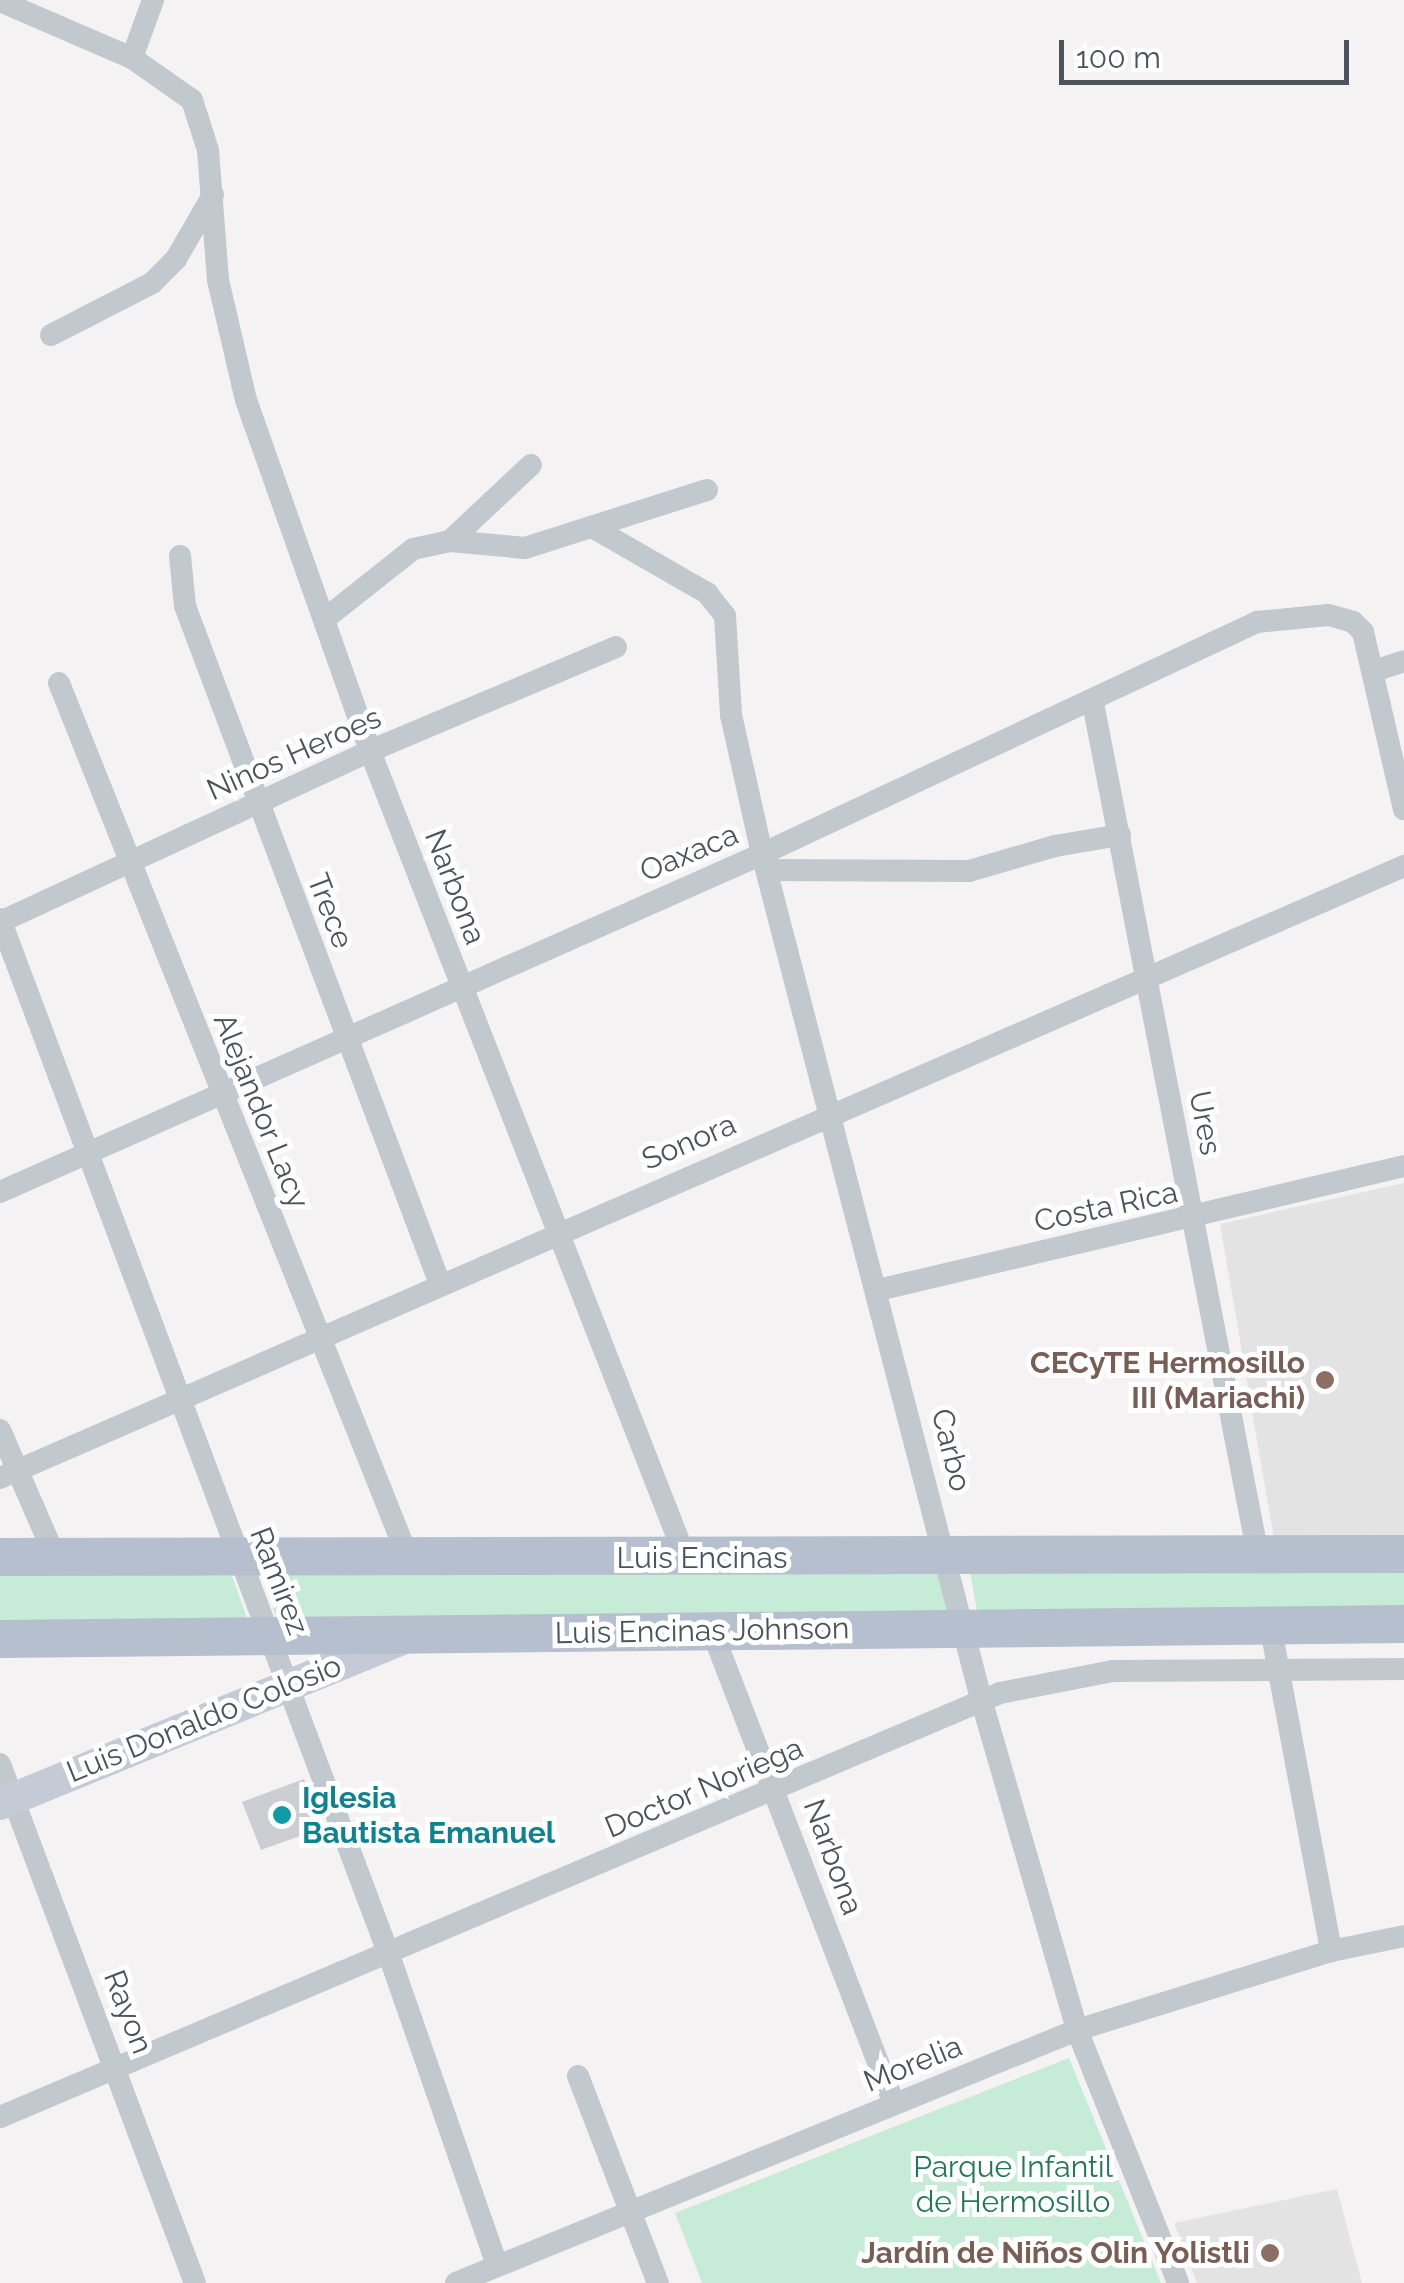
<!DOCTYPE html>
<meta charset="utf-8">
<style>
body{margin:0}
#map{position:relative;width:1404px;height:2283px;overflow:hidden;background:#f4f2f2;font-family:Raleway,sans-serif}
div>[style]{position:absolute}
.education>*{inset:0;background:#e4e3e3}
.green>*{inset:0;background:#c6ecd8}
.building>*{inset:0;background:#ccced3}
.minor>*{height:22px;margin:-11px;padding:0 11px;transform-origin:11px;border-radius:11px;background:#c1c8ce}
.secondary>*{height:32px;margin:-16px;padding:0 16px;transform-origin:16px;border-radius:16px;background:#c5cbd6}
.primary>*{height:38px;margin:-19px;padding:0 19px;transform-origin:19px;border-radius:19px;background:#b5bfcd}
.dots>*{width:28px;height:28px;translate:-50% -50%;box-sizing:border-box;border:5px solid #fff;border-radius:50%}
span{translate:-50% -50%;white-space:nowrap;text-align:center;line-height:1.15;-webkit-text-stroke:10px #fff;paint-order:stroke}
.street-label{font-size:30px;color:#4b535d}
.education-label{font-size:30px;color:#785e54;font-weight:700}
.right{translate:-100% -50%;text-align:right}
.culture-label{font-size:30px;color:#0d838f;font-weight:700}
.left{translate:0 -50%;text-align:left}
.park-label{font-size:30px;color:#227955}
.scale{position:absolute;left:1059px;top:40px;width:290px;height:45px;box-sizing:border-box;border:5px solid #4b535d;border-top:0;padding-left:12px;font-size:30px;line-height:35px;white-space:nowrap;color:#4b535d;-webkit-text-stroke:8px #fff;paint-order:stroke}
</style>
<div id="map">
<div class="education">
<i style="clip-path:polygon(1404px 1183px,1404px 1536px,1274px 1539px,1220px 1224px)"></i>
<i style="clip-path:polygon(1337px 2189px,1362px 2283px,1197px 2283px,1174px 2223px)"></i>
</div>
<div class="green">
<i style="clip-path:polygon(1404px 1570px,1404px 1614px,978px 1616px,970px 1572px)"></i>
<i style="clip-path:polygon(0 1571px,232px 1576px,249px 1624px,0 1625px)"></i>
<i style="clip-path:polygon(948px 1573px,954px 1615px,277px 1619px,261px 1575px)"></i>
<i style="clip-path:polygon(1069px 2058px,1161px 2283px,702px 2283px,675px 2213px)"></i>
</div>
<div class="building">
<i style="clip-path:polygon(304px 1779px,322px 1828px,261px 1850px,242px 1802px)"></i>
</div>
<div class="minor">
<i style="left:0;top:1px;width:144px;rotate:23.4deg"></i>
<i style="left:132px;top:58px;width:73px;rotate:35deg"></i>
<i style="left:192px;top:100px;width:52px;rotate:72.3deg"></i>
<i style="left:208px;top:150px;width:130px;rotate:85.6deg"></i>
<i style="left:218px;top:280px;width:123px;rotate:76.9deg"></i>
<i style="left:246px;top:400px;width:372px;rotate:70.5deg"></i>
<i style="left:370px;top:751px;width:868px;rotate:68.64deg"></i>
<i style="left:132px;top:58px;width:62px;rotate:-70.1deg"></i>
<i style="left:51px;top:335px;width:114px;rotate:-27.2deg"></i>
<i style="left:152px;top:283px;width:34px;rotate:-45deg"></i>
<i style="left:176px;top:259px;width:74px;rotate:-60deg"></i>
<i style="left:592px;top:527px;width:133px;rotate:29.9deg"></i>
<i style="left:707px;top:593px;width:29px;rotate:52deg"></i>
<i style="left:725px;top:616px;width:99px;rotate:86.5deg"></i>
<i style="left:731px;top:715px;width:142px;rotate:77.4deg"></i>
<i style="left:762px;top:854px;width:873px;rotate:75.47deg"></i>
<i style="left:981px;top:1699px;width:345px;rotate:73.8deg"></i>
<i style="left:1077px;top:2030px;width:272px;rotate:68.2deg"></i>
<i style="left:450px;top:541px;width:75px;rotate:5.3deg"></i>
<i style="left:525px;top:548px;width:191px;rotate:-17.7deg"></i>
<i style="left:180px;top:556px;width:50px;rotate:84.3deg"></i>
<i style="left:185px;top:606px;width:724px;rotate:69.39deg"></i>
<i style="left:326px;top:618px;width:111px;rotate:-38.4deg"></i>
<i style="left:413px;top:549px;width:38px;rotate:-12deg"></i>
<i style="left:450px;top:541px;width:111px;rotate:-43.2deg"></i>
<i style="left:1377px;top:670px;width:28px;rotate:-18deg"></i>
<i style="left:59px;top:683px;width:944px;rotate:68.24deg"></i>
<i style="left:1093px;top:703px;width:868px;rotate:79.04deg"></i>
<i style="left:767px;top:870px;width:202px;rotate:0.3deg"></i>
<i style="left:969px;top:871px;width:90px;rotate:-16.2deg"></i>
<i style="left:1055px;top:846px;width:66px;rotate:-9.6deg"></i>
<i style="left:0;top:919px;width:1107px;rotate:69.42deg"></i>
<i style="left:389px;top:1955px;width:329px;rotate:70.8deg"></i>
<i style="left:0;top:922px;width:408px;rotate:-24.8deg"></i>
<i style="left:370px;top:751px;width:267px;rotate:-22.9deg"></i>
<i style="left:0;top:1192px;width:834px;rotate:-23.92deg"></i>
<i style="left:762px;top:854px;width:547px;rotate:-25.11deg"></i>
<i style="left:1257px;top:622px;width:72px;rotate:-5.6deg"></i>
<i style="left:1329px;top:615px;width:25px;rotate:16deg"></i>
<i style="left:1353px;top:622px;width:14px;rotate:45deg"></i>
<i style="left:1363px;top:632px;width:182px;rotate:77deg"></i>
<i style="left:878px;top:1290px;width:540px;rotate:-13.26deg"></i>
<i style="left:0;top:1430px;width:141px;rotate:66.5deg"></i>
<i style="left:0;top:1478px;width:1532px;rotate:-23.55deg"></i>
<i style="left:1270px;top:1624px;width:333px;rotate:79.4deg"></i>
<i style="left:712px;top:1631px;width:507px;rotate:68.95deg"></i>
<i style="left:0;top:1764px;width:554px;rotate:69.41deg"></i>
<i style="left:578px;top:2076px;width:222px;rotate:68.9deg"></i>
<i style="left:0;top:2117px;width:1086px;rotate:-22.98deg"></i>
<i style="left:1000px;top:1693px;width:115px;rotate:-11deg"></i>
<i style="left:1113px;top:1671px;width:291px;rotate:-0.4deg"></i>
<i style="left:456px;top:2283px;width:671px;rotate:-22.17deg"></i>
<i style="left:1077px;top:2030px;width:266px;rotate:-17.3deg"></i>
<i style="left:1331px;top:1951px;width:75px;rotate:-11.6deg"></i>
</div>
<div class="secondary">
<i style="left:0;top:1804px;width:435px;rotate:-22.3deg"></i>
</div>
<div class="primary">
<i style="left:0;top:1557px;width:1404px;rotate:-0.12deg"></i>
<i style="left:0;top:1639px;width:1404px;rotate:-0.61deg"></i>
</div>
<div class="dots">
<i style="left:1325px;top:1380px;background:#8d6e63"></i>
<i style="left:282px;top:1815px;background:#0f9aa8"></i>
<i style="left:1270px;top:2253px;background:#8d6e63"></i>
</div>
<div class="street-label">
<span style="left:294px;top:754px;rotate:-24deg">Ninos Heroes</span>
<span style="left:689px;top:853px;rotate:-23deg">Oaxaca</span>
<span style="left:455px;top:887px;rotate:69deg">Narbona</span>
<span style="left:330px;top:911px;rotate:69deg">Trece</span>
<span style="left:261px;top:1111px;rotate:68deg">Alejandor Lacy</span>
<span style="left:1205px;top:1123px;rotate:79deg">Ures</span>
<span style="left:689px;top:1142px;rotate:-23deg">Sonora</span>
<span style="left:1106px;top:1207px;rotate:-12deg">Costa Rica</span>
<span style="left:951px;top:1450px;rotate:76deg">Carbo</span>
<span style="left:702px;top:1558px">Luis Encinas</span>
<span style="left:279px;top:1581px;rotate:69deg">Ramirez</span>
<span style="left:702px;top:1631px;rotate:-1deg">Luis Encinas Johnson</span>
<span style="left:204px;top:1719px;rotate:-22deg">Luis Donaldo Colosio</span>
<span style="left:704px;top:1788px;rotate:-23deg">Doctor Noriega</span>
<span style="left:833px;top:1857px;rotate:70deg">Narbona</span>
<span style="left:128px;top:2012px;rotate:69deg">Rayon</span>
<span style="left:913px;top:2064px;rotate:-22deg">Morelia</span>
</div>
<div class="education-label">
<span class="right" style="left:1305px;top:1380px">CECyTE Hermosillo<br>III (Mariachi)</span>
<span class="right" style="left:1250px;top:2253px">Jardín de Niños Olin Yolistli</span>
</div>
<div class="culture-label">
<span class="left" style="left:302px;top:1815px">Iglesia<br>Bautista Emanuel</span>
</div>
<div class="park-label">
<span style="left:1013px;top:2184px">Parque Infantil<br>de Hermosillo</span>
</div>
<div class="scale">100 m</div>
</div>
